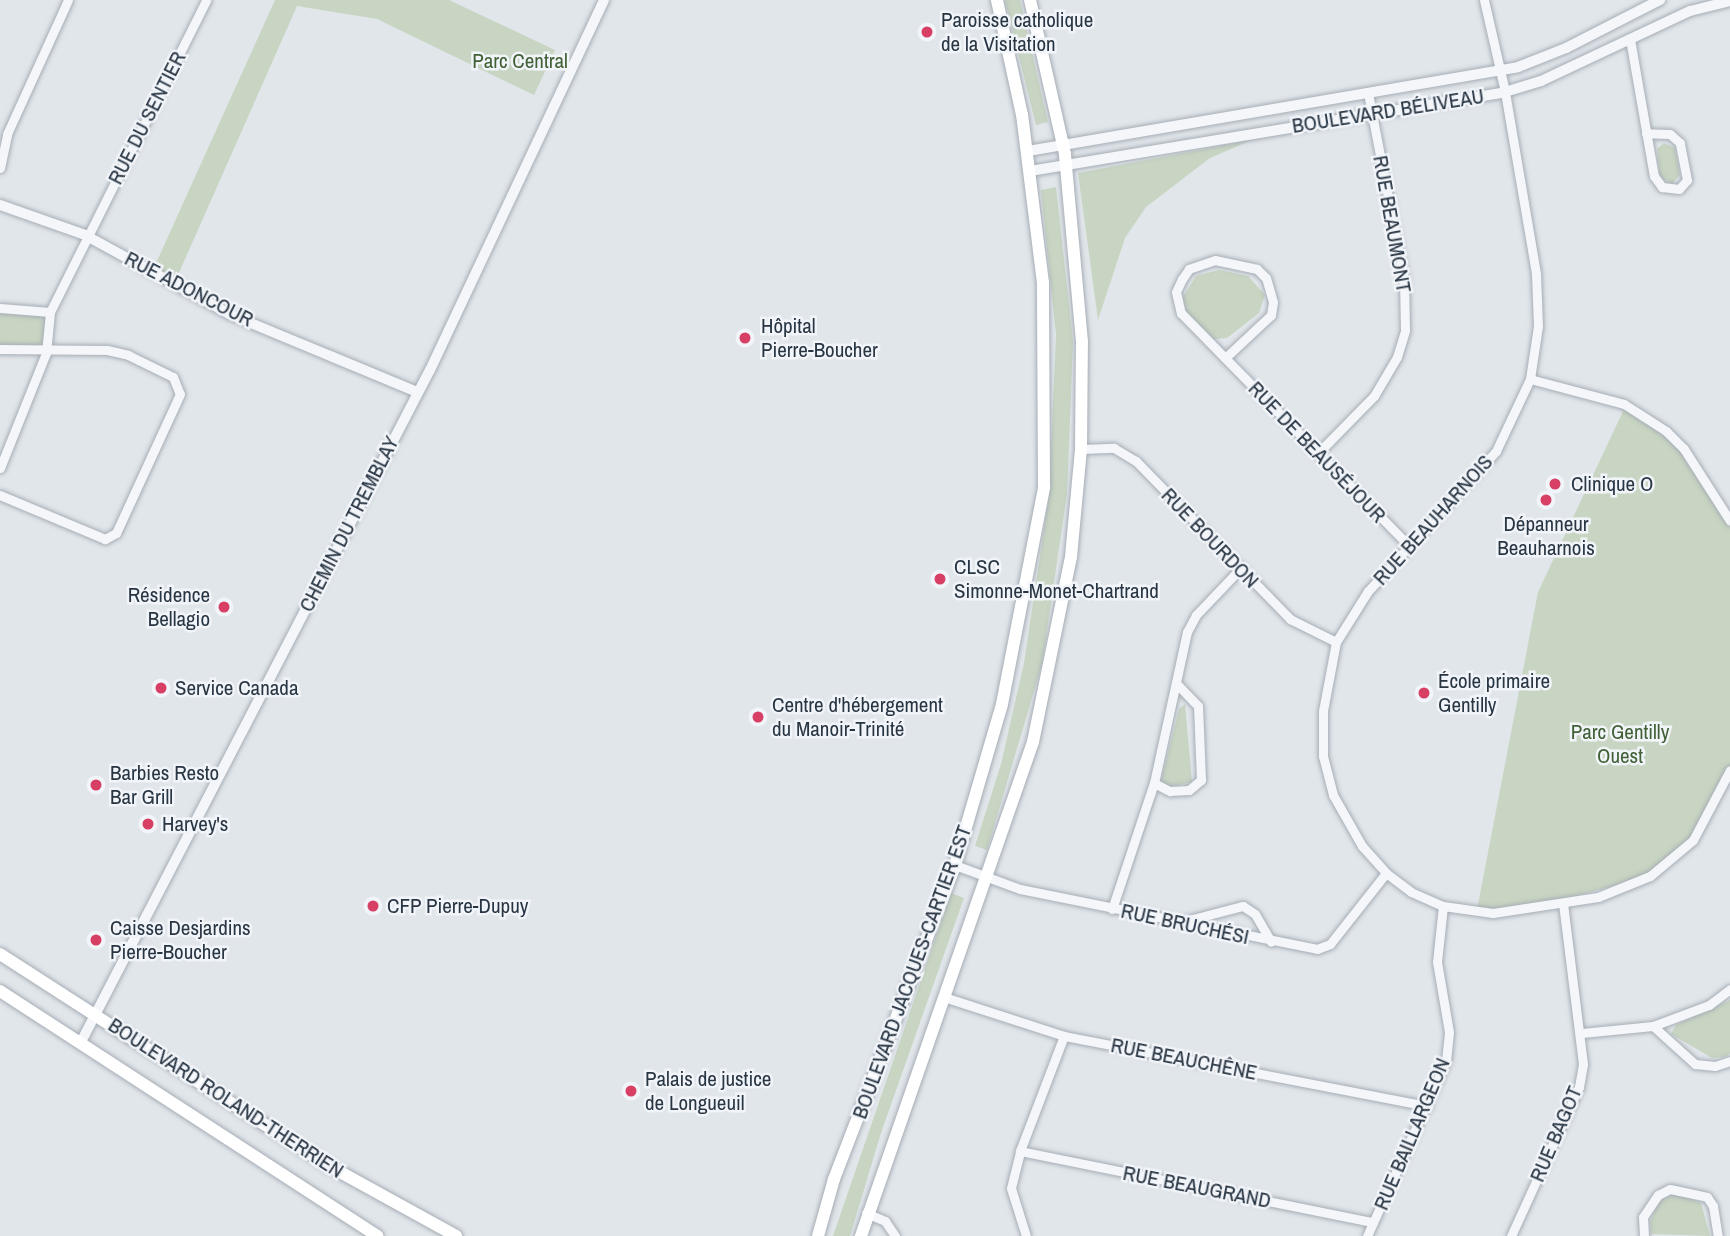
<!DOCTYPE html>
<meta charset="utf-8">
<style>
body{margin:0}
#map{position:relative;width:1730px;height:1236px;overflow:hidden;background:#e1e6eb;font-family:"Archivo Narrow",sans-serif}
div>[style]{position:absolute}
.green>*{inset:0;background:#c8d5c2}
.roads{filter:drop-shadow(0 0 2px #a6adb5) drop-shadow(0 0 2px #a6adb5)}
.minor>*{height:9px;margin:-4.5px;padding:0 4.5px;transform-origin:4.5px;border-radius:4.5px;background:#f4f6f9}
.tertiary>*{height:10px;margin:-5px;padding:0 5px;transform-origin:5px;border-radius:5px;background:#f4f6f9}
.secondary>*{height:12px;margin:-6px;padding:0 6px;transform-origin:6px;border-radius:6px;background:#fff}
.dots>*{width:19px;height:19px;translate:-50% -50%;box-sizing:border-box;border:4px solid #f1f4f8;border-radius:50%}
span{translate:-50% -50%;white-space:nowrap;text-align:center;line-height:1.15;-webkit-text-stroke:5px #f1f4f8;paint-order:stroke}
.poi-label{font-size:21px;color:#283543}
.left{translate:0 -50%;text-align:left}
.right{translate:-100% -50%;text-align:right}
.park-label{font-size:21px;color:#416035}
.street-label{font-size:21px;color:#283543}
</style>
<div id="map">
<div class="green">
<i style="clip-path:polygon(275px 0,449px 0,555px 50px,534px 95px,377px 19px,297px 6px,174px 284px,152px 272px)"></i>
<i style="clip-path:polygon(1005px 0,1020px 0,1048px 122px,1036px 125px)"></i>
<i style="clip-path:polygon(1252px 140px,1210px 158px,1146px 207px,1125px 238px,1098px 320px,1078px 173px)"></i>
<i style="clip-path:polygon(1664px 143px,1675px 148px,1680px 175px,1672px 184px,1660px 177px,1657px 149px)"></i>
<i style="clip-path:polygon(1056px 187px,1073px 342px,1067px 494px,1042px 664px,987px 850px,975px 846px,1001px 764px,1024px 663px,1049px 496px,1056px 335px,1041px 190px)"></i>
<i style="clip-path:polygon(1219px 270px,1248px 276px,1265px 295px,1259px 313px,1227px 338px,1214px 339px,1186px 312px,1183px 297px,1196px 276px)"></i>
<i style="clip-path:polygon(0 312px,46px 315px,44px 349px,0 346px)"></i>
<i style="clip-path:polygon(1625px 407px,1681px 449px,1730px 526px,1730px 767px,1691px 839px,1663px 864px,1635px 880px,1546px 904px,1477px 910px,1538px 592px)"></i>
<i style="clip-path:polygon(1185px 704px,1192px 782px,1167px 787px,1161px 781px,1179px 709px)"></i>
<i style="clip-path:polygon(951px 893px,964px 898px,881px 1133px,850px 1236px,833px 1236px)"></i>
<i style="clip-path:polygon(1730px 1000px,1730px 1054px,1724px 1057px,1712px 1058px,1671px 1034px,1676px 1025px)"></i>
<i style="clip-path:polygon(1677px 1193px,1701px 1203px,1710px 1236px,1651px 1234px,1650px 1222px,1659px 1201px)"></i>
</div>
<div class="roads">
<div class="minor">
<i style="left:1484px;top:0;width:94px;rotate:77.1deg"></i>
<i style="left:1505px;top:92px;width:185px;rotate:80.3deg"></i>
<i style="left:1536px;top:274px;width:52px;rotate:87.8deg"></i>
<i style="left:1538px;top:326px;width:54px;rotate:98.6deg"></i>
<i style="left:1530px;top:379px;width:80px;rotate:115.3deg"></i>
<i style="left:1496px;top:451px;width:190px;rotate:132.4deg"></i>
<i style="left:1368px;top:591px;width:60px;rotate:122.1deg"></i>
<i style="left:1336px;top:642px;width:70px;rotate:100.7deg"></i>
<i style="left:1323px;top:711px;width:45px;rotate:90deg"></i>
<i style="left:1323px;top:756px;width:40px;rotate:75.6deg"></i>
<i style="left:1333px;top:795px;width:59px;rotate:60.4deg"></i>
<i style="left:1362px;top:846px;width:36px;rotate:48deg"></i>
<i style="left:1386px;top:873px;width:31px;rotate:37deg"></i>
<i style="left:1411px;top:892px;width:35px;rotate:24deg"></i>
<i style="left:1443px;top:906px;width:50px;rotate:8deg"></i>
<i style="left:1493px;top:913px;width:106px;rotate:-8.7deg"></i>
<i style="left:1598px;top:897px;width:56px;rotate:-22deg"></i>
<i style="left:1650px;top:876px;width:56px;rotate:-39.9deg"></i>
<i style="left:1693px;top:840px;width:79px;rotate:-62.1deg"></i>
<i style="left:1630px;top:39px;width:139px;rotate:80.1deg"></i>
<i style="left:1654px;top:176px;width:14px;rotate:54deg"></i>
<i style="left:1662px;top:187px;width:17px;rotate:7deg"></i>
<i style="left:1679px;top:189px;width:12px;rotate:-48deg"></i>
<i style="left:1687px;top:180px;width:38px;rotate:-101deg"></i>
<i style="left:1680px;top:143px;width:13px;rotate:-138deg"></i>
<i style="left:1670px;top:134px;width:24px;rotate:-178deg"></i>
<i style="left:0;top:168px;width:35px;rotate:-78deg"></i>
<i style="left:7px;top:134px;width:147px;rotate:-65.5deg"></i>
<i style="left:0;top:308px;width:50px;rotate:4.6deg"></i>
<i style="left:0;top:349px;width:107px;rotate:0.5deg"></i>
<i style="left:107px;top:350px;width:22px;rotate:13deg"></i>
<i style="left:128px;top:355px;width:50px;rotate:26.1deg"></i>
<i style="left:173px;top:377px;width:18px;rotate:68deg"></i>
<i style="left:180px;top:394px;width:153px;rotate:114.7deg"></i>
<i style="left:116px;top:533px;width:13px;rotate:151deg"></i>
<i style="left:105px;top:539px;width:114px;rotate:-157.3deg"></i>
<i style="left:1225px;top:358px;width:63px;rotate:-43.1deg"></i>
<i style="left:1271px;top:315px;width:13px;rotate:-81deg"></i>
<i style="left:1273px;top:302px;width:25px;rotate:-106deg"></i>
<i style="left:1266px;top:278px;width:13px;rotate:-135deg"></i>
<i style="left:1257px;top:269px;width:43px;rotate:-167.9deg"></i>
<i style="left:1215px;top:260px;width:28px;rotate:161deg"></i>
<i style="left:1189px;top:269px;width:12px;rotate:125deg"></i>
<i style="left:1182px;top:279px;width:14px;rotate:115deg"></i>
<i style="left:1176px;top:292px;width:22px;rotate:77deg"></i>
<i style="left:1181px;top:313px;width:326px;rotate:45.6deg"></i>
<i style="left:1530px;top:379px;width:97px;rotate:14.9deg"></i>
<i style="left:1624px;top:404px;width:50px;rotate:32.7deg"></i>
<i style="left:1666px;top:431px;width:25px;rotate:45deg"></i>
<i style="left:1684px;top:449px;width:85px;rotate:57.4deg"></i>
<i style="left:1081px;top:449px;width:33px;rotate:-2deg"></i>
<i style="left:1114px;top:448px;width:26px;rotate:31deg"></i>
<i style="left:1136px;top:461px;width:221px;rotate:45.7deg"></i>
<i style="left:1290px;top:619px;width:51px;rotate:26.6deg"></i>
<i style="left:1318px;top:453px;width:80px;rotate:-45.5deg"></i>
<i style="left:1374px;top:396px;width:45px;rotate:-59.5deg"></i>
<i style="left:1397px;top:357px;width:28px;rotate:-73deg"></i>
<i style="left:1405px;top:330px;width:50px;rotate:-91.1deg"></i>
<i style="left:1404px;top:280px;width:190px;rotate:-100.9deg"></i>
<i style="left:0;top:468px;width:124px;rotate:-68.2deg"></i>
<i style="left:46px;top:353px;width:41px;rotate:-84.4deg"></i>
<i style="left:50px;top:312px;width:349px;rotate:-63.4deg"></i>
<i style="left:1154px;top:783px;width:18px;rotate:27deg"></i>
<i style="left:1170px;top:791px;width:19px;rotate:-3deg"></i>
<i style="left:1189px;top:790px;width:16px;rotate:-40deg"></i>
<i style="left:1201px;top:780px;width:74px;rotate:-92.3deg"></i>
<i style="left:1198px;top:706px;width:32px;rotate:-134deg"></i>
<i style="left:955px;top:865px;width:69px;rotate:20.3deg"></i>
<i style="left:1020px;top:889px;width:303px;rotate:11.4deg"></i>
<i style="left:1317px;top:949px;width:14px;rotate:-21deg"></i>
<i style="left:1330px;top:944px;width:90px;rotate:-51.7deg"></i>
<i style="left:1112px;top:909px;width:133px;rotate:-71.6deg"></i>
<i style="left:1154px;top:783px;width:155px;rotate:-77.7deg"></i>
<i style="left:1187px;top:632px;width:19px;rotate:-62deg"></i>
<i style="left:1196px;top:615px;width:64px;rotate:-46.3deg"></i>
<i style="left:1181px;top:922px;width:64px;rotate:-14.5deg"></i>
<i style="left:1243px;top:906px;width:14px;rotate:34deg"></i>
<i style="left:1255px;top:914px;width:32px;rotate:60deg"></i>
<i style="left:944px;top:997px;width:126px;rotate:18deg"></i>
<i style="left:1064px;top:1036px;width:370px;rotate:10.9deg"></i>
<i style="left:1653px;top:1026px;width:57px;rotate:42.1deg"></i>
<i style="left:1695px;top:1064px;width:20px;rotate:6deg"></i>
<i style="left:1715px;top:1066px;width:16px;rotate:-18deg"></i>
<i style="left:1582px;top:1033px;width:71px;rotate:-5.6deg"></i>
<i style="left:1653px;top:1026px;width:60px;rotate:-20.6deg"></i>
<i style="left:1709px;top:1005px;width:26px;rotate:-37deg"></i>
<i style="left:1020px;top:1151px;width:360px;rotate:11.4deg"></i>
<i style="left:866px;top:1213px;width:21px;rotate:23deg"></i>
<i style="left:885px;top:1221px;width:18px;rotate:56deg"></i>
<i style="left:1026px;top:1236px;width:50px;rotate:-107.4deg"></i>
<i style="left:1011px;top:1188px;width:38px;rotate:-76deg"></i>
<i style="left:1020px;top:1151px;width:123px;rotate:-69.1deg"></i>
<i style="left:1367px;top:1236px;width:192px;rotate:-65.7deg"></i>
<i style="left:1446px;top:1061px;width:29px;rotate:-84deg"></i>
<i style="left:1449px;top:1032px;width:71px;rotate:-99.7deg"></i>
<i style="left:1437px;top:962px;width:56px;rotate:-83.9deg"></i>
<i style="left:1511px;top:1236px;width:164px;rotate:-65.5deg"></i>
<i style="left:1579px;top:1087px;width:23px;rotate:-80deg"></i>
<i style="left:1583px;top:1064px;width:161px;rotate:-97.1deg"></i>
<i style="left:1644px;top:1236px;width:19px;rotate:-93deg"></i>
<i style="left:1643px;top:1217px;width:27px;rotate:-56deg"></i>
<i style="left:1658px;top:1195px;width:13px;rotate:-27deg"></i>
<i style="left:1670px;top:1189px;width:38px;rotate:12deg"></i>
<i style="left:1707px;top:1197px;width:11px;rotate:56deg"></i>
<i style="left:1713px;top:1206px;width:30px;rotate:81deg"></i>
</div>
<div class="tertiary">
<i style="left:1028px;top:151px;width:497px;rotate:-9.7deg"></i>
<i style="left:1518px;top:67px;width:52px;rotate:-21.6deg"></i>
<i style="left:1566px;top:48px;width:106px;rotate:-27.1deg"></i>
<i style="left:1030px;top:171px;width:482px;rotate:-9.4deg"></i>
<i style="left:1505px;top:92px;width:38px;rotate:-17deg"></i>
<i style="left:1541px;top:81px;width:165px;rotate:-25.2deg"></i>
<i style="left:1690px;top:11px;width:41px;rotate:-14deg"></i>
<i style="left:0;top:205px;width:90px;rotate:19.4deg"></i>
<i style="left:85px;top:235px;width:164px;rotate:28.7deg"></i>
<i style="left:229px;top:314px;width:204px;rotate:22.5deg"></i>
<i style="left:81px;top:1042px;width:757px;rotate:-62.56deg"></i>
<i style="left:430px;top:370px;width:409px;rotate:-64.8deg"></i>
</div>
<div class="secondary">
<i style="left:0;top:954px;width:394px;rotate:32.8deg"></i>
<i style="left:331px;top:1167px;width:143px;rotate:28.9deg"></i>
<i style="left:0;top:991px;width:450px;rotate:33deg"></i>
<i style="left:818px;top:1236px;width:59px;rotate:-74.3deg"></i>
<i style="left:834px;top:1179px;width:337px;rotate:-68.9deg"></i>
<i style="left:955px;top:865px;width:168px;rotate:-73.7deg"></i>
<i style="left:1002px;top:704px;width:221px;rotate:-79deg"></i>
<i style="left:1044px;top:487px;width:204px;rotate:-90.3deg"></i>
<i style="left:1043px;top:283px;width:169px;rotate:-97.1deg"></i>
<i style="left:1022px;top:115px;width:118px;rotate:-102.3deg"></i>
<i style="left:861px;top:1236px;width:523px;rotate:-70.8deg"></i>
<i style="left:1033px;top:742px;width:189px;rotate:-78.4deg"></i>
<i style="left:1071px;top:557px;width:108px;rotate:-84.7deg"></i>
<i style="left:1081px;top:449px;width:107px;rotate:-89.5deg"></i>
<i style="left:1082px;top:342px;width:189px;rotate:-95.2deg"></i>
<i style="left:1065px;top:154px;width:158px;rotate:-102.8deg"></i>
</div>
</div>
<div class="dots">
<i style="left:927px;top:32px;background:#d73f64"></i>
<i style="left:745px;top:338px;background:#d73f64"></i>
<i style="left:1555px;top:484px;background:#d73f64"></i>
<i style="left:1546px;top:500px;background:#d73f64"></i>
<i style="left:940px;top:579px;background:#d73f64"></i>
<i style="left:224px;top:607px;background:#d73f64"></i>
<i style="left:161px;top:688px;background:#d73f64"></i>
<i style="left:1424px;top:693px;background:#d73f64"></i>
<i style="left:758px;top:717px;background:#d73f64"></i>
<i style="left:96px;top:785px;background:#d73f64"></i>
<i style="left:148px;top:824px;background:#d73f64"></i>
<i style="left:373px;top:906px;background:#d73f64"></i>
<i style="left:96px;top:940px;background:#d73f64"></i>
<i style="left:631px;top:1091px;background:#d73f64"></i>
</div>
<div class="poi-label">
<span class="left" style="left:941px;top:32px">Paroisse catholique<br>de la Visitation</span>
<span class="left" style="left:761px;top:338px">Hôpital<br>Pierre-Boucher</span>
<span class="left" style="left:1571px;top:484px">Clinique O</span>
<span style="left:1546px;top:536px">Dépanneur<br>Beauharnois</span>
<span class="left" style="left:954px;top:579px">CLSC<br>Simonne-Monet-Chartrand</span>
<span class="right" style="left:210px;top:607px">Résidence<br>Bellagio</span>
<span class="left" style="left:1438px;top:693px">École primaire<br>Gentilly</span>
<span class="left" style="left:175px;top:688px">Service Canada</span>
<span class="left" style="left:772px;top:717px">Centre d'hébergement<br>du Manoir-Trinité</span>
<span class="left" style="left:110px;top:785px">Barbies Resto<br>Bar Grill</span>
<span class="left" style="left:162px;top:824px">Harvey's</span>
<span class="left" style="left:387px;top:906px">CFP Pierre-Dupuy</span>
<span class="left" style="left:110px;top:940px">Caisse Desjardins<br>Pierre-Boucher</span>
<span class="left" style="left:645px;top:1091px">Palais de justice<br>de Longueuil</span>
</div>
<div class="park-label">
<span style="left:520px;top:61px">Parc Central</span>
<span style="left:1620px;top:744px">Parc Gentilly<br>Ouest</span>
</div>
<div class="street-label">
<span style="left:1388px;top:111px;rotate:-9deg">BOULEVARD BÉLIVEAU</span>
<span style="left:147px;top:118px;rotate:-63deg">RUE DU SENTIER</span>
<span style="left:1392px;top:224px;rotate:80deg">RUE BEAUMONT</span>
<span style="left:189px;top:289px;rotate:27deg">RUE ADONCOUR</span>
<span style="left:1317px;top:452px;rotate:46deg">RUE DE BEAUSÉJOUR</span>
<span style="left:1433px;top:520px;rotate:-48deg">RUE BEAUHARNOIS</span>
<span style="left:349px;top:524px;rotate:-63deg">CHEMIN DU TREMBLAY</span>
<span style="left:1210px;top:538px;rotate:46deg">RUE BOURDON</span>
<span style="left:1185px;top:924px;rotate:12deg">RUE BRUCHÉSI</span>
<span style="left:912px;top:972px;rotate:-70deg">BOULEVARD JACQUES-CARTIER EST</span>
<span style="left:1184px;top:1059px;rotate:11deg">RUE BEAUCHÊNE</span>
<span style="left:226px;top:1098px;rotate:33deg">BOULEVARD ROLAND-THERRIEN</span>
<span style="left:1412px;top:1134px;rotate:-67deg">RUE BAILLARGEON</span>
<span style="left:1556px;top:1134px;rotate:-67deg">RUE BAGOT</span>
<span style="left:1197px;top:1187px;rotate:11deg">RUE BEAUGRAND</span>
</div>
</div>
